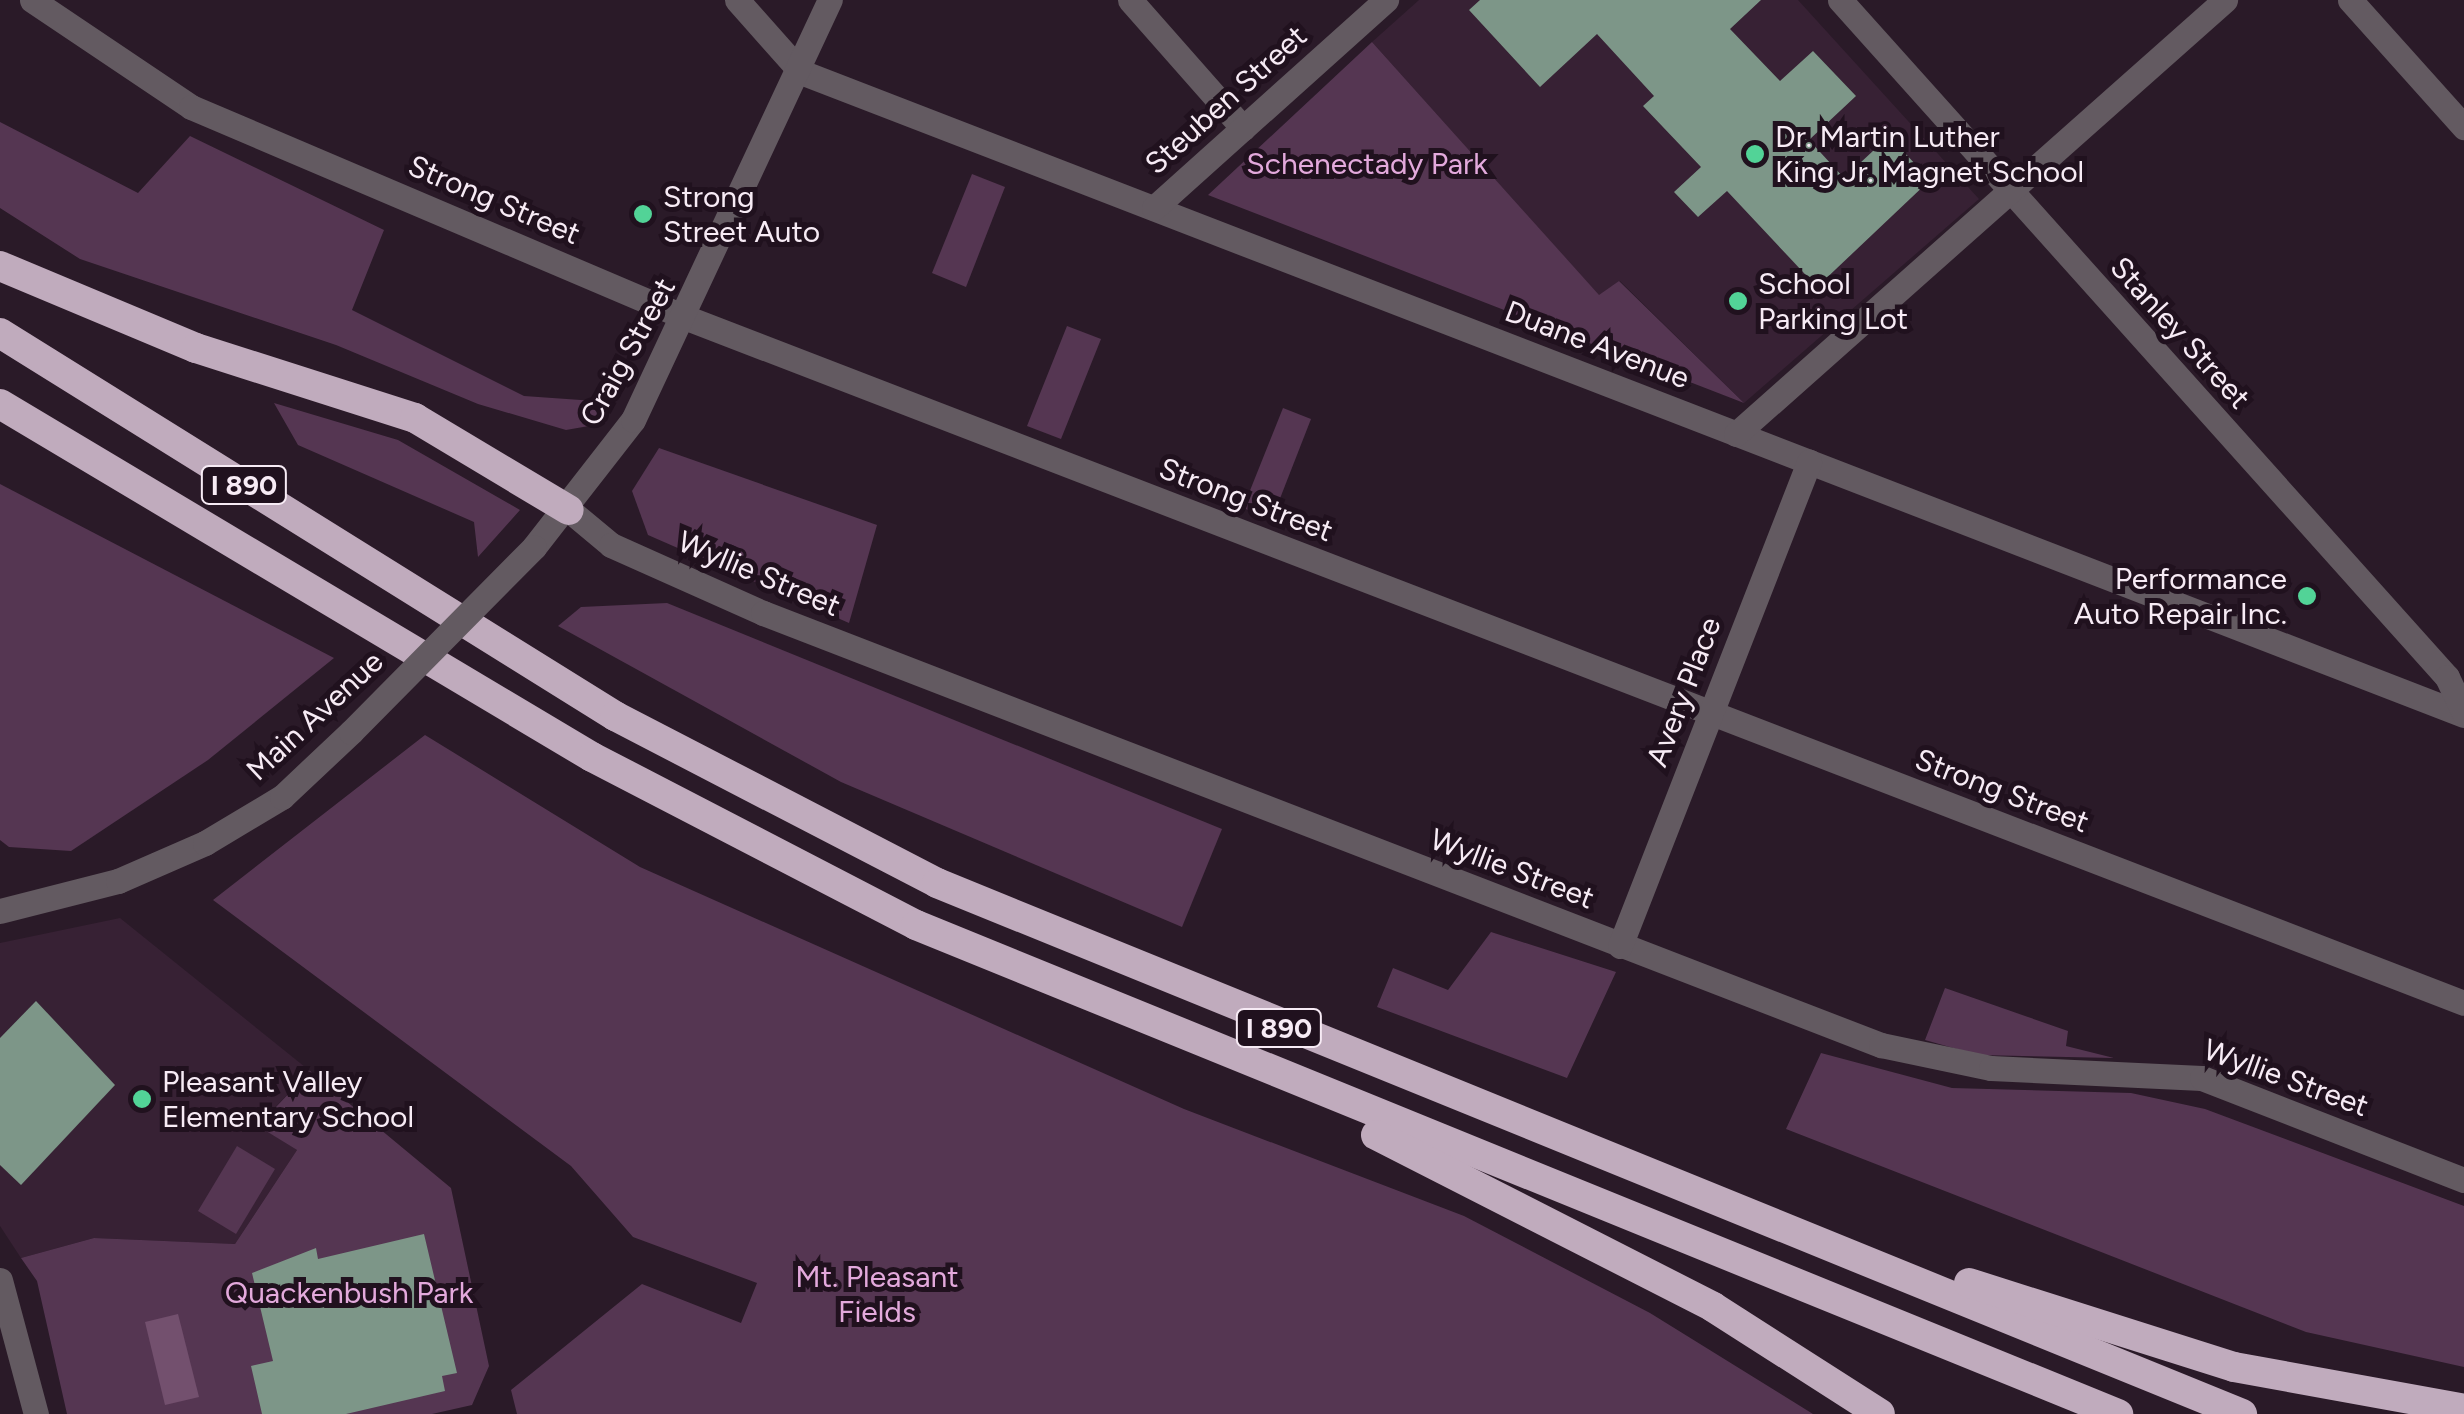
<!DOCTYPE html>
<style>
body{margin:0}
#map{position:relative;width:2464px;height:1414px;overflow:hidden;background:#2a1a28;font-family:Figtree,sans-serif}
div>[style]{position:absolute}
.built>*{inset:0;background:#372134}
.green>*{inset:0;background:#553652}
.water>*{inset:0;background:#73506e}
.building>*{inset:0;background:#7d9688}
.minor>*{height:25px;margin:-12.5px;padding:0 12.5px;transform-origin:12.5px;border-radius:12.5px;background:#635a61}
.tertiary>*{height:25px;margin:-12.5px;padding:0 12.5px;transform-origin:12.5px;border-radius:12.5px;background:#635a61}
.motorway>*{height:30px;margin:-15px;padding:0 15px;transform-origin:15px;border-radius:15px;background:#c0abbd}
.tertiary-bridge>*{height:25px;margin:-12.5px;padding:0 12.5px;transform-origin:12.5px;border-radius:12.5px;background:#635a61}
.dots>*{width:28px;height:28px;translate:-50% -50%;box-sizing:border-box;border:5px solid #20111e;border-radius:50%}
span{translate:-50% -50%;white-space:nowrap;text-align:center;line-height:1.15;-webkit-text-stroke:10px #20111e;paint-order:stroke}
.shield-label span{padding:2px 8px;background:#20111e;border:2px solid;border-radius:8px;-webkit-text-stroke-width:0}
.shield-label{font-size:28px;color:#f7ebf5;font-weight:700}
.street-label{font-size:30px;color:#f7ebf5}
.poi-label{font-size:30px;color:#f7ebf5}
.left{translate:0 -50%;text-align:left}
.right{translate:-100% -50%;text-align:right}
.park-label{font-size:30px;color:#e3a9dc}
</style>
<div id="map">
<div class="built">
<i style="clip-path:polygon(1419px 0,1798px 0,1979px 199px,1744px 403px,1620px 281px,1599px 296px,1372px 42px)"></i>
<i style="clip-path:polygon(120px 918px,310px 1071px,258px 1125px,297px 1150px,235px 1244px,94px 1238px,21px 1258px,0 1226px,0 943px)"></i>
</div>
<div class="green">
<i style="clip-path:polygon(1372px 42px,1599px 295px,1619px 281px,1744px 403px,1208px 195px)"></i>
<i style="clip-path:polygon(0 122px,138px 193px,190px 136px,384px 230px,352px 310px,524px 396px,609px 402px,606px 423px,566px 430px,478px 404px,336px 345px,80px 259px,0 208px)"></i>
<i style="clip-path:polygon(972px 174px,1005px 187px,966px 287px,932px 273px)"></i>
<i style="clip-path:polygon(1067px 326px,1101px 339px,1061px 439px,1027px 426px)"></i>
<i style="clip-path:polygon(274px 403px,398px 440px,520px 510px,478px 557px,474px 522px,298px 445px)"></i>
<i style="clip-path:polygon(1283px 408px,1311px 419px,1272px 519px,1243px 508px)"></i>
<i style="clip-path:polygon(659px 448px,877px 525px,849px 623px,648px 535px,632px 491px)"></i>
<i style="clip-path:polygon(0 484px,334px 658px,208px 760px,71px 851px,9px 847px,0 840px)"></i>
<i style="clip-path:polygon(667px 603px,1222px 829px,1182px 927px,841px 782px,558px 626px,581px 607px)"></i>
<i style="clip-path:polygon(425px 735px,640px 867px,1184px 1109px,1464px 1216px,1650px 1313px,1813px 1414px,517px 1414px,511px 1390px,642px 1284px,741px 1323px,757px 1283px,633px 1237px,571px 1166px,213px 900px)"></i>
<i style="clip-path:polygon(1491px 932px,1616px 972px,1567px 1078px,1377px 1007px,1393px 968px,1448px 990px)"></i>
<i style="clip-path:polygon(1945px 988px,2068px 1031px,2066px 1046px,2114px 1058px,1978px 1055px,1925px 1040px)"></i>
<i style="clip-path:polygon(1821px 1053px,1952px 1088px,2131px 1093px,2205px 1109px,2464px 1206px,2464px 1367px,2306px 1332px,1786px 1129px)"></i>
<i style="clip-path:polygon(310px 1071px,451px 1188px,489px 1366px,472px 1405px,432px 1414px,67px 1414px,37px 1281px,21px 1258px,94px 1238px,235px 1244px,297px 1150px,258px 1126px)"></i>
<i style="clip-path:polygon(237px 1146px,275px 1169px,236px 1234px,198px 1211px)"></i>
</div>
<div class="water">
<i style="clip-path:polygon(178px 1314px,199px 1397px,165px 1405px,145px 1322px)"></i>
</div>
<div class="building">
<i style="clip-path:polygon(1480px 0,1761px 0,1730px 29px,1780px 81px,1813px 51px,1856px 96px,1809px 140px,1844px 178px,1889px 136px,1930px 180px,1817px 287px,1727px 191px,1698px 217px,1674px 192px,1701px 167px,1643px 106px,1654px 96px,1597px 34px,1540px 87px,1469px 10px)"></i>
<i style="clip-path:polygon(36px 1001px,115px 1085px,21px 1185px,0 1165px,0 1038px)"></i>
<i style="clip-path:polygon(424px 1234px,457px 1373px,442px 1376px,445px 1391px,346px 1414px,262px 1414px,251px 1366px,273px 1361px,252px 1273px,316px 1248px,318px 1259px)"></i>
</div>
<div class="minor">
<i style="left:32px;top:0;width:192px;rotate:33.9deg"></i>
<i style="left:191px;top:107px;width:539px;rotate:23.05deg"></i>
<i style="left:687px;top:318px;width:1904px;rotate:21.08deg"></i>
<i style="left:737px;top:0;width:96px;rotate:48.4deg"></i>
<i style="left:801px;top:72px;width:1783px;rotate:21.14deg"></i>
<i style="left:1130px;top:0;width:171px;rotate:48.6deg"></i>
<i style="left:1840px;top:0;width:909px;rotate:48.12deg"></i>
<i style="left:2447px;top:677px;width:40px;rotate:65deg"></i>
<i style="left:2350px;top:0;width:171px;rotate:48.1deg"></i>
<i style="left:1154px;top:208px;width:312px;rotate:-41.9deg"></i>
<i style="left:1736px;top:434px;width:654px;rotate:-41.59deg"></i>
<i style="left:569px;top:510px;width:55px;rotate:39.8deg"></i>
<i style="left:611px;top:545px;width:167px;rotate:24.1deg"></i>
<i style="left:763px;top:613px;width:1199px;rotate:21.13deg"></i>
<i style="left:1881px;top:1045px;width:112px;rotate:11.8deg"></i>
<i style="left:1991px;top:1068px;width:211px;rotate:2.7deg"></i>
<i style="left:2202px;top:1078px;width:281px;rotate:21.3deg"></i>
<i style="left:1620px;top:946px;width:520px;rotate:-68.67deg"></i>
<i style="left:0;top:1280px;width:139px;rotate:75deg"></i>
</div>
<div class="tertiary">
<i style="left:534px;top:547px;width:161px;rotate:-52.1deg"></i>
<i style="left:633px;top:420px;width:464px;rotate:-64.9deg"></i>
<i style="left:0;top:911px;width:122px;rotate:-14.3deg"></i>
<i style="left:118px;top:881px;width:95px;rotate:-23.6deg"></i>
<i style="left:205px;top:843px;width:90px;rotate:-30.9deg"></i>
<i style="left:282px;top:797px;width:95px;rotate:-43.3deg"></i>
</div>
<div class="motorway">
<i style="left:0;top:266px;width:212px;rotate:22.7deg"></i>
<i style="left:196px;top:348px;width:230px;rotate:17.7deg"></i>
<i style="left:415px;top:418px;width:179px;rotate:30.9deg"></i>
<i style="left:0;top:333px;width:725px;rotate:31.91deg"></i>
<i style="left:615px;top:716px;width:363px;rotate:27.4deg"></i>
<i style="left:937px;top:883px;width:1409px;rotate:22.14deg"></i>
<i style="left:0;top:404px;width:689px;rotate:30.81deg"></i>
<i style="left:592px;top:757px;width:365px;rotate:27.4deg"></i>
<i style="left:916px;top:925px;width:1298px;rotate:22.14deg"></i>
<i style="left:1376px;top:1135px;width:378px;rotate:27deg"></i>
<i style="left:1713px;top:1307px;width:198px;rotate:32.6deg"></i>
<i style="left:1969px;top:1283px;width:278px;rotate:17.6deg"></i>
<i style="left:2234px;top:1367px;width:234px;rotate:10.3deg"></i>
</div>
<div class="tertiary-bridge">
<i style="left:351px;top:732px;width:260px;rotate:-45.3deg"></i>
</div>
<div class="dots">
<i style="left:1755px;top:154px;background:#52d397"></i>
<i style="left:643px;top:214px;background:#52d397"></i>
<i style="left:1738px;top:301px;background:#52d397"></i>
<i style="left:2307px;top:596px;background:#52d397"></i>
<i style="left:142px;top:1099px;background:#52d397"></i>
</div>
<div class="shield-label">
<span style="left:244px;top:485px">I 890</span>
<span style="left:1279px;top:1028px">I 890</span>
</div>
<div class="street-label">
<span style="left:1226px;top:100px;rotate:-42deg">Steuben Street</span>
<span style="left:494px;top:200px;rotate:23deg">Strong Street</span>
<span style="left:2180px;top:333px;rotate:48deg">Stanley Street</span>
<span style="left:1597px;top:345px;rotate:21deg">Duane Avenue</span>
<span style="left:628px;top:352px;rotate:-61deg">Craig Street</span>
<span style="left:1246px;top:500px;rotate:21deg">Strong Street</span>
<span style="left:759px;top:574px;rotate:23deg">Wyllie Street</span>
<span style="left:1684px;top:692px;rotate:-69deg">Avery Place</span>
<span style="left:315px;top:716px;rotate:-43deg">Main Avenue</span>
<span style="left:2002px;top:791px;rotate:21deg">Strong Street</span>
<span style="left:1512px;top:869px;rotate:21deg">Wyllie Street</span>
<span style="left:2286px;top:1078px;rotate:20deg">Wyllie Street</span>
</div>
<div class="poi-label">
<span class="left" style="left:1775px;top:154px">Dr. Martin Luther<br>King Jr. Magnet School</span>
<span class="left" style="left:663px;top:214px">Strong<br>Street Auto</span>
<span class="left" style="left:1758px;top:301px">School<br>Parking Lot</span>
<span class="right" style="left:2287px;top:596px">Performance<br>Auto Repair Inc.</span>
<span class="left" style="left:162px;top:1099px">Pleasant Valley<br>Elementary School</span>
</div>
<div class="park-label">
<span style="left:1367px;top:164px">Schenectady Park</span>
<span style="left:877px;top:1294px">Mt. Pleasant<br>Fields</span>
<span style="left:349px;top:1293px">Quackenbush Park</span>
</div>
</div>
